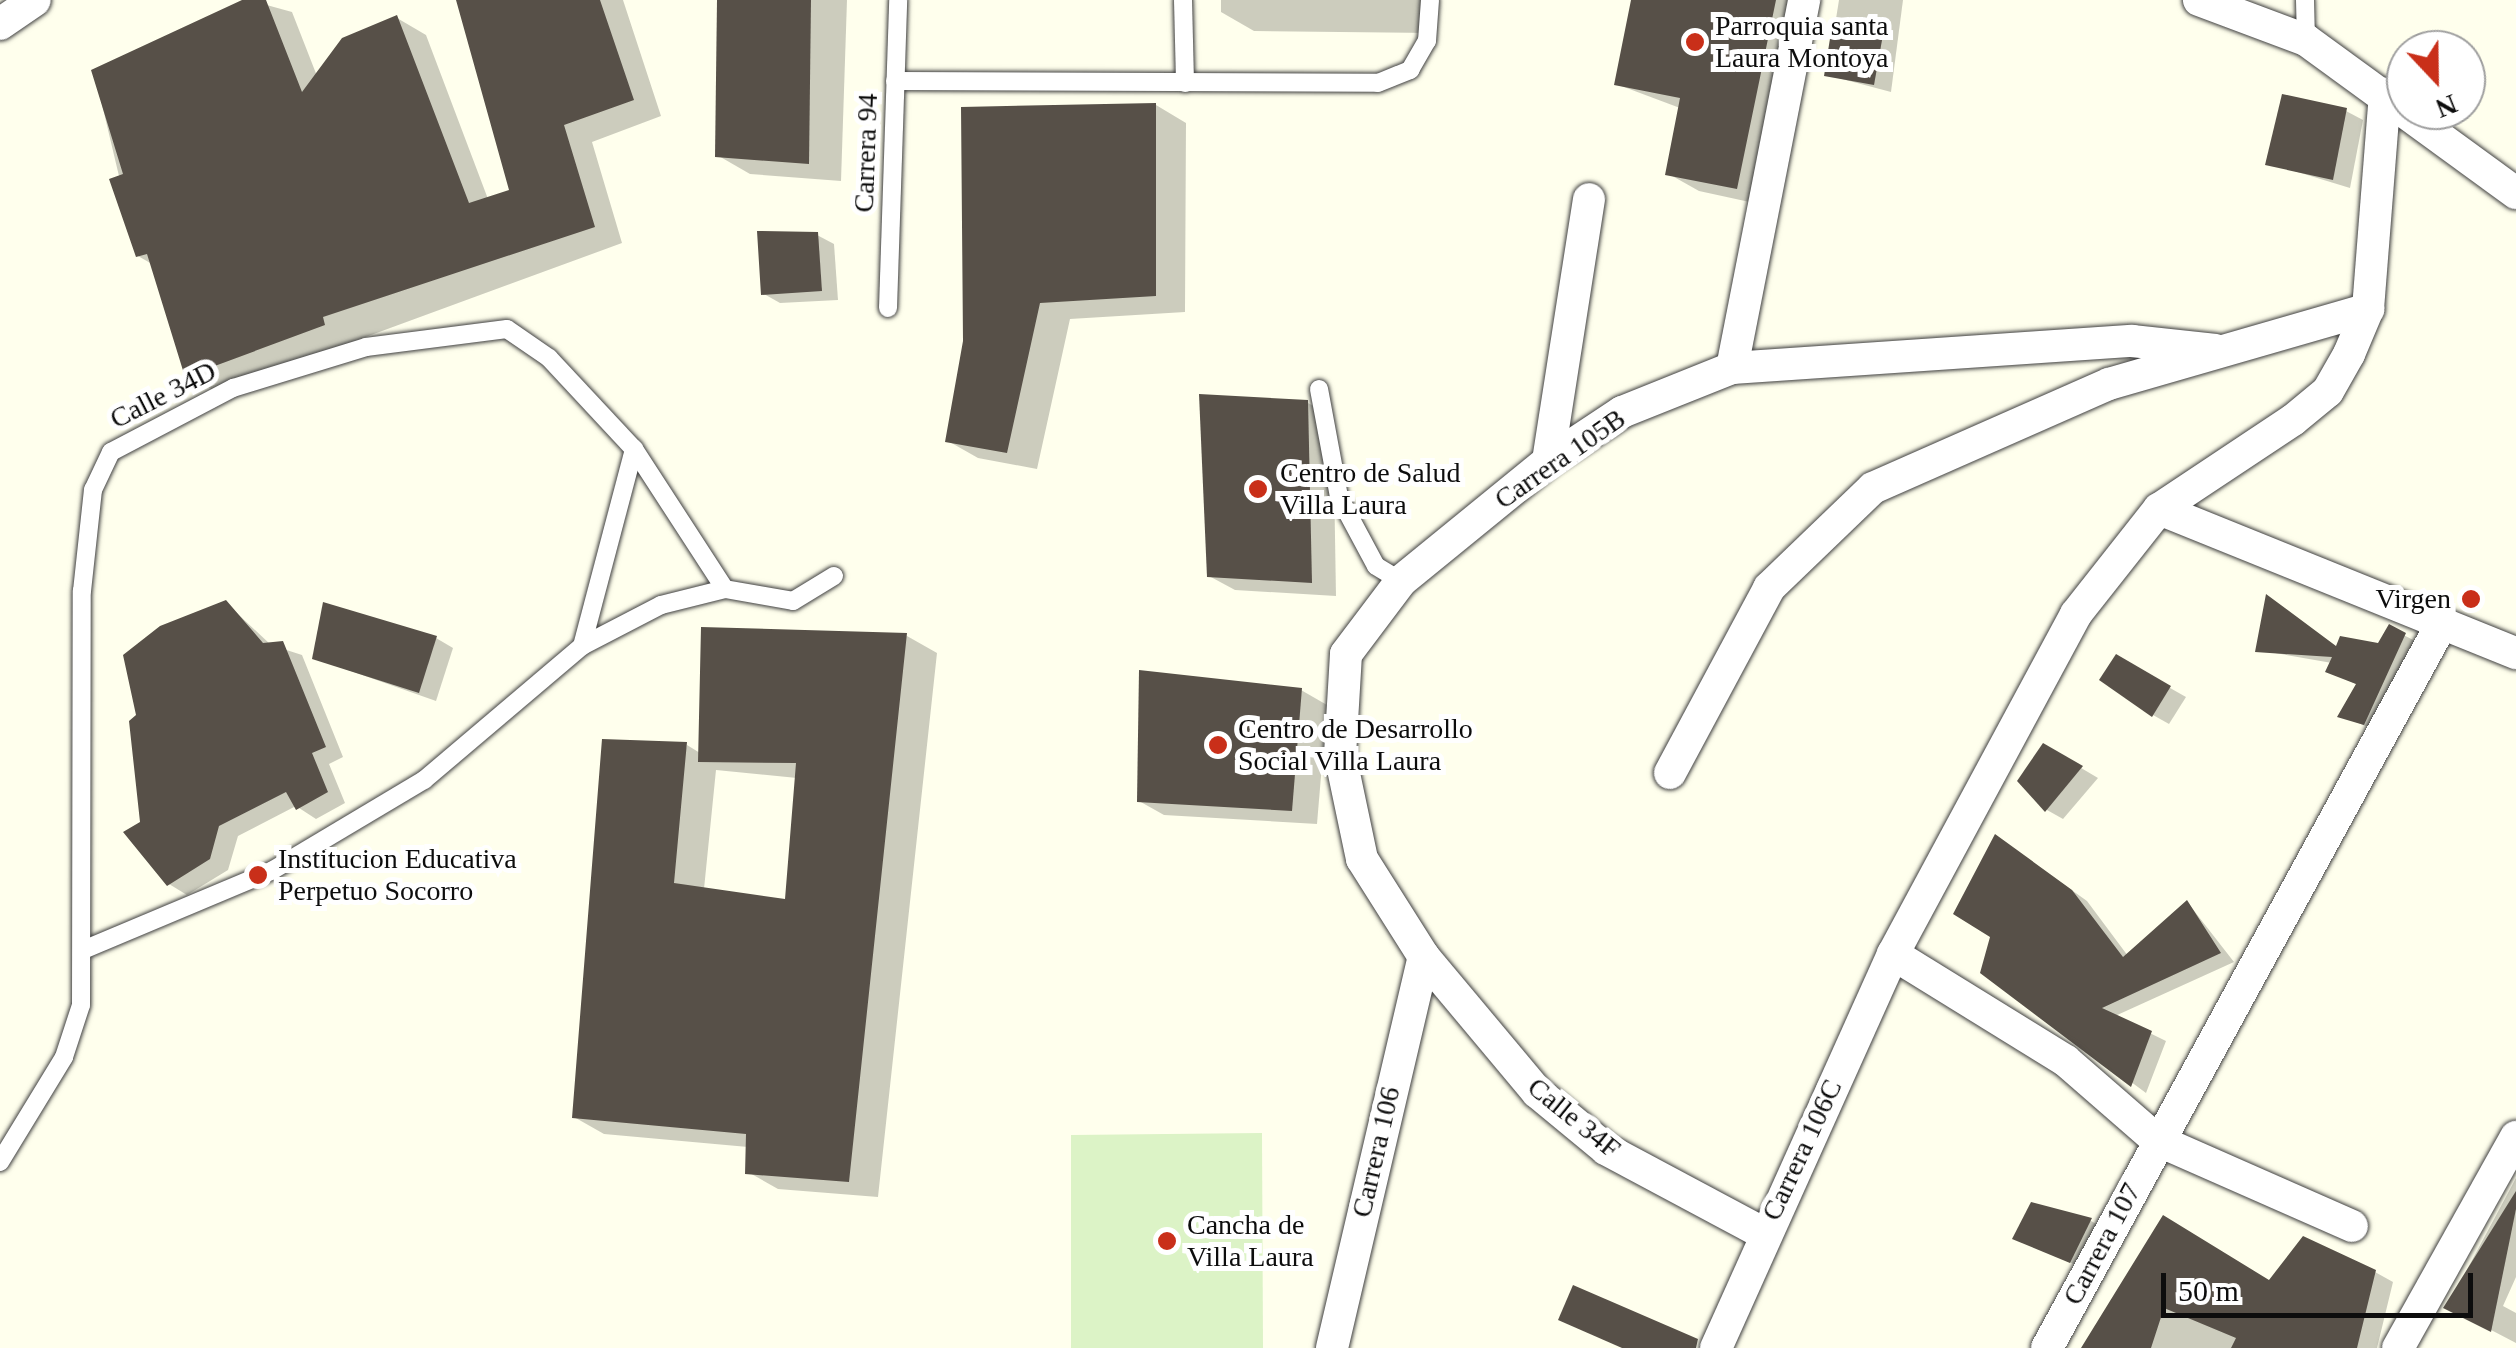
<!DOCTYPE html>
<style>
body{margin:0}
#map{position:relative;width:2516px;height:1348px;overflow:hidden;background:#ffffed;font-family:Georgia,serif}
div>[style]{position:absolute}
.pitch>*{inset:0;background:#dcf3c6}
.shadow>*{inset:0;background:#0003}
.building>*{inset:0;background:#575048}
.roads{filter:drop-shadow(0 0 2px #404040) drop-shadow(0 0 2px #404040)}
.lane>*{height:18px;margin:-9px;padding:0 9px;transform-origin:9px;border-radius:9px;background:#fff}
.street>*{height:32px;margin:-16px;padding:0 16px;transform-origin:16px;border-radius:16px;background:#fff}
.dots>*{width:28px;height:28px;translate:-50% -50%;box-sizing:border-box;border:5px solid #fff;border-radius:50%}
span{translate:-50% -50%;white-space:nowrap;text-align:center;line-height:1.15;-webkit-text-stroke:10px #fff;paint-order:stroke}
.poi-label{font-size:28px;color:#0d0d0d}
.left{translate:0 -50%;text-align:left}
.right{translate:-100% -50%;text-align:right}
.street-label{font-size:28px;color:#0d0d0d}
.north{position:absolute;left:2386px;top:30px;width:100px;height:100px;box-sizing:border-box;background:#fff;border:2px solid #9e9e9e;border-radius:50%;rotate:158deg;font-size:28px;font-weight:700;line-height:40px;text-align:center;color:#0d0d0d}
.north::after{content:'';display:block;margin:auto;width:35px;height:45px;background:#c92f19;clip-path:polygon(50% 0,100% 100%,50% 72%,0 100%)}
.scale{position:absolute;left:2161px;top:1273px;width:312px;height:45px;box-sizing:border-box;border:5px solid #0d0d0d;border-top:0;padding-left:12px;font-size:30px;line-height:35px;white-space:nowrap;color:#0d0d0d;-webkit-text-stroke:8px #fff;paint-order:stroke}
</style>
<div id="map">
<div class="pitch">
<i style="clip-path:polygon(1262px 1133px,1263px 1348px,1071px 1348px,1071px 1135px)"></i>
</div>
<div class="shadow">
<i style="clip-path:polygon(249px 0,292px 12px,317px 76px,397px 18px,426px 35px,488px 199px,512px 191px,458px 0,623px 0,661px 116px,592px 142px,622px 243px,216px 392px,188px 375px,152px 264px,138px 256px,94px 71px)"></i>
<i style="clip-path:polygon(720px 0,847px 0,841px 181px,750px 174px,717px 155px)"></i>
<i style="clip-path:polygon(1221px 0,1434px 0,1432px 33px,1254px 31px,1221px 12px)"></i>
<i style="clip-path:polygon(1634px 0,1810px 0,1768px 206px,1699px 191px,1667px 173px,1680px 108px,1616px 84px)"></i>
<i style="clip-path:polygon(1839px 0,1903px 0,1891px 92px,1827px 75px)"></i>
<i style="clip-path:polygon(1156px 105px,1186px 123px,1185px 312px,1070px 319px,1037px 469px,978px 458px,948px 441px)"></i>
<i style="clip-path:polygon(2346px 111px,2363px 120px,2350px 188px,2268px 163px)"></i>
<i style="clip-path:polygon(817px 235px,834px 244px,838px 300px,780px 303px,764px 294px)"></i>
<i style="clip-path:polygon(1308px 403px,1333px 417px,1336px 596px,1235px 590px,1209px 576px)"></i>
<i style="clip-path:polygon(225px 602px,271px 645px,302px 655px,343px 757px,329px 764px,345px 803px,316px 819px,296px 806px,238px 836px,228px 870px,187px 895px,169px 884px,143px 824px)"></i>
<i style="clip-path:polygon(2390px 628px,2419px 643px,2378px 731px,2341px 716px,2358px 685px,2328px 671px,2332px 663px,2258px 650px,2379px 646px)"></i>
<i style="clip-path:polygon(evenodd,907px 636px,937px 653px,878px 1197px,778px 1189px,748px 1172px,748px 1147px,604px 1134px,574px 1117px,687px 745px,700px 753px,907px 636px,716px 770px,797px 778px,787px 902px,704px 889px,716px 770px)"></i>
<i style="clip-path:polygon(436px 638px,453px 648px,436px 701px,314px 658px)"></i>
<i style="clip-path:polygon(2117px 658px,2186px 697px,2169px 724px,2153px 715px)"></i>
<i style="clip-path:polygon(1301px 690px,1327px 705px,1317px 824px,1164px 815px,1139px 801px)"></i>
<i style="clip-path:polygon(2044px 746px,2098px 778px,2063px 819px,2047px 810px)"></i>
<i style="clip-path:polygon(2010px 846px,2087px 901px,2128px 956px,2188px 903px,2234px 962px,2115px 1016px,2166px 1041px,2146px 1093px,1983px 972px)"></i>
<i style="clip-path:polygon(2516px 1178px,2516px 1277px,2503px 1306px,2516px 1313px,2516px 1343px,2447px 1307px)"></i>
<i style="clip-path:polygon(2163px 1218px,2270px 1283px,2375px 1272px,2393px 1282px,2377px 1348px,2083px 1348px)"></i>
<i style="clip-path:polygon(2091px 1221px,2107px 1230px,2087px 1270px,2015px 1238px)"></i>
</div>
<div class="building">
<i style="clip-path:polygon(242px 0,266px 0,302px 92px,342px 38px,397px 15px,469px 203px,509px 190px,456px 0,600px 0,634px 100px,564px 125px,595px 227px,323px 317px,325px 325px,185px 377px,147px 254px,136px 257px,109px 179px,123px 174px,91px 70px)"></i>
<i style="clip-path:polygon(717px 0,811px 0,809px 164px,715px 157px)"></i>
<i style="clip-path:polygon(1631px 0,1776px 0,1737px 189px,1665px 175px,1680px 98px,1614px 85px)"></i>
<i style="clip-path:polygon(1833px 20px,1884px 29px,1874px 85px,1824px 76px)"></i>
<i style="clip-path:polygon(2282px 94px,2347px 108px,2333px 180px,2265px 165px)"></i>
<i style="clip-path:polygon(1156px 103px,1156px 296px,1040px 303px,1007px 453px,945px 442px,963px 341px,961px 107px)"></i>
<i style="clip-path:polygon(757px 231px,818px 232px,822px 291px,761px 295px)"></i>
<i style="clip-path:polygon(1199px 394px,1308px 400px,1312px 583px,1207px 577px)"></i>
<i style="clip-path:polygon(2266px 594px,2336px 646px,2340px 636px,2378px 643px,2389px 624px,2406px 633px,2364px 725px,2337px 717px,2356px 684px,2325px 672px,2332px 657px,2255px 652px)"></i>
<i style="clip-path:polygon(226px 600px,263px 643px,283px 641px,326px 747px,312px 753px,328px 792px,296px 810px,286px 792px,219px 826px,210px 859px,167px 886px,123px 832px,140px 822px,129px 721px,136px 715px,123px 655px,160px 626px)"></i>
<i style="clip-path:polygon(323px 602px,437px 636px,419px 693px,312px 659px)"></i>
<i style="clip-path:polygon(701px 627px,907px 633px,849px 1182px,745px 1174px,746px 1134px,572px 1118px,602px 739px,687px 742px,674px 883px,785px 899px,796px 763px,698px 762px)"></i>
<i style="clip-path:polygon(2116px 654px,2171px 686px,2152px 717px,2099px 680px)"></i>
<i style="clip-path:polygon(1139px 670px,1302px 688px,1292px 811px,1137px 802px)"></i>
<i style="clip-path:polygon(2043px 743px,2083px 766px,2045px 812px,2017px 781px)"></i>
<i style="clip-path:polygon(1995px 834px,2072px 890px,2123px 957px,2187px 900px,2221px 953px,2102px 1008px,2152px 1031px,2131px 1087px,1980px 973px,1990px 937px,1953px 914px)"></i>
<i style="clip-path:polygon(2516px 1191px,2516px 1209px,2491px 1332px,2443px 1308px)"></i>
<i style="clip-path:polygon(2031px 1202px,2092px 1218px,2070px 1263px,2012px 1239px)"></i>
<i style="clip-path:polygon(2163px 1215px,2269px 1280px,2303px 1236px,2376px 1270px,2357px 1348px,2231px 1348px,2236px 1338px,2164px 1308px,2151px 1348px,2081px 1348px)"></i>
<i style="clip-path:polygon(1573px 1285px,1698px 1339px,1696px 1348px,1622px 1348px,1558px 1320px)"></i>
</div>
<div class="roads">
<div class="lane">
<i style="left:1183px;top:0;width:83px;rotate:88.6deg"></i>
<i style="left:2305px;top:0;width:40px;rotate:88.6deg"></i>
<i style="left:895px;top:81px;width:483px;rotate:0.2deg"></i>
<i style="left:1378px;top:83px;width:35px;rotate:-22deg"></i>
<i style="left:1410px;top:70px;width:34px;rotate:-60deg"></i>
<i style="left:1427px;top:41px;width:41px;rotate:-85.8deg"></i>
<i style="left:888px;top:308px;width:308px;rotate:-88.1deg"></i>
<i style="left:1319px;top:389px;width:110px;rotate:79.5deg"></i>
<i style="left:1339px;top:497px;width:78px;rotate:61.8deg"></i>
<i style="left:1376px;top:566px;width:29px;rotate:31deg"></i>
<i style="left:582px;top:646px;width:204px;rotate:-75.2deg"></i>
<i style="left:83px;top:950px;width:206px;rotate:-22.8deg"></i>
<i style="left:273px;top:870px;width:176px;rotate:-30.8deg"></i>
<i style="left:424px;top:780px;width:207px;rotate:-40.3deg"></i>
<i style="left:582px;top:646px;width:89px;rotate:-27.4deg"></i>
<i style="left:661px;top:605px;width:66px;rotate:-14deg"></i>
<i style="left:0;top:1162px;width:123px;rotate:-58.6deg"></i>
<i style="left:64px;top:1057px;width:55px;rotate:-71.9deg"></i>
<i style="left:81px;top:1005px;width:414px;rotate:-89.9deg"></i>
<i style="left:82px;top:591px;width:102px;rotate:-83.8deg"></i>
<i style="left:93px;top:490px;width:42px;rotate:-64.7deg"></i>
<i style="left:111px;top:452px;width:138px;rotate:-27.7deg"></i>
<i style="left:233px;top:388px;width:139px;rotate:-17.1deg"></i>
<i style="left:366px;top:347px;width:142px;rotate:-7.3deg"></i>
<i style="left:507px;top:329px;width:51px;rotate:34.6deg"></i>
<i style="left:549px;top:358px;width:125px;rotate:47deg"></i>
<i style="left:634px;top:449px;width:167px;rotate:57deg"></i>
<i style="left:725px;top:589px;width:69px;rotate:10deg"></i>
<i style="left:793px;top:601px;width:48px;rotate:-31.4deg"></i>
</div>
<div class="street">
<i style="left:2199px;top:0;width:114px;rotate:20.5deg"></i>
<i style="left:2306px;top:40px;width:260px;rotate:36.1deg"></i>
<i style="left:0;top:24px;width:42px;rotate:-34.4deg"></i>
<i style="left:1732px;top:368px;width:375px;rotate:-78.9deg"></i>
<i style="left:1548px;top:461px;width:265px;rotate:-81.1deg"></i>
<i style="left:2159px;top:509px;width:385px;rotate:22deg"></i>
<i style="left:1670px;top:773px;width:210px;rotate:-61.8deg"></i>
<i style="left:1769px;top:588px;width:144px;rotate:-43.9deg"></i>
<i style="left:1873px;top:488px;width:258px;rotate:-23.8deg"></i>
<i style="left:2109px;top:384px;width:270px;rotate:-16.1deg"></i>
<i style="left:1893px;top:954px;width:203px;rotate:31.7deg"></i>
<i style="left:2066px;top:1061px;width:121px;rotate:41deg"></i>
<i style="left:2157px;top:1140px;width:213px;rotate:23.8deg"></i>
<i style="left:1763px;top:1233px;width:178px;rotate:-151.9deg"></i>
<i style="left:1606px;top:1149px;width:89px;rotate:-140.4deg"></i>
<i style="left:1537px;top:1092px;width:176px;rotate:-129.9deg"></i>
<i style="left:1424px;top:957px;width:116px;rotate:-122.3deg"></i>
<i style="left:1362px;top:859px;width:106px;rotate:-101.9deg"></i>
<i style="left:1340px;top:755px;width:101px;rotate:-86.6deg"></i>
<i style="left:1346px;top:654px;width:91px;rotate:-53deg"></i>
<i style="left:1401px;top:581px;width:190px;rotate:-39.2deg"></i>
<i style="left:1548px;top:461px;width:89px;rotate:-33.5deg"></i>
<i style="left:1622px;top:412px;width:118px;rotate:-21.8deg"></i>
<i style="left:1732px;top:368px;width:401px;rotate:-3.9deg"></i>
<i style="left:2132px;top:341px;width:84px;rotate:6.1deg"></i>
<i style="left:1332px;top:1348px;width:402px;rotate:-76.8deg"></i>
<i style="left:1716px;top:1348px;width:432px;rotate:-65.8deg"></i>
<i style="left:1893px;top:954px;width:386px;rotate:-61.7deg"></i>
<i style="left:2076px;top:614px;width:134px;rotate:-51.7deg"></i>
<i style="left:2159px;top:509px;width:161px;rotate:-33.6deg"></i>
<i style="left:2293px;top:420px;width:45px;rotate:-39.6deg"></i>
<i style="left:2328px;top:391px;width:43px;rotate:-60.4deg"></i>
<i style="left:2349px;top:354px;width:49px;rotate:-67.1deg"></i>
<i style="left:2368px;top:309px;width:216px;rotate:-85.5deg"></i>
<i style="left:2047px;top:1348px;width:821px;rotate:-61.41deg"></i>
<i style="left:2398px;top:1348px;width:242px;rotate:-60.8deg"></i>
</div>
</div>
<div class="dots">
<i style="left:1695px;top:42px;background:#c92f19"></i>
<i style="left:1258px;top:489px;background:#c92f19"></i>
<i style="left:2471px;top:599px;background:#c92f19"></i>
<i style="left:1218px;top:745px;background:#c92f19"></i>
<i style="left:258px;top:875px;background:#c92f19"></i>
<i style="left:1167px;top:1241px;background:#c92f19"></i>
</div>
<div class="poi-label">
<span class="left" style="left:1715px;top:42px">Parroquia santa<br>Laura Montoya</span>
<span class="left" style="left:1280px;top:489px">Centro de Salud<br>Villa Laura</span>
<span class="right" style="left:2451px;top:599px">Virgen</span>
<span class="left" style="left:1238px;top:745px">Centro de Desarrollo<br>Social Villa Laura</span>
<span class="left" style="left:278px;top:875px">Institucion Educativa<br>Perpetuo Socorro</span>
<span class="left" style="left:1187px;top:1241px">Cancha de<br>Villa Laura</span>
</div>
<div class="street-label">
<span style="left:866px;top:153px;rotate:-88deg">Carrera 94</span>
<span style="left:163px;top:395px;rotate:-27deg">Calle 34D</span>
<span style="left:1560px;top:459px;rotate:-35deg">Carrera 105B</span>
<span style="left:1574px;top:1118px;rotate:39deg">Calle 34F</span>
<span style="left:1802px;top:1150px;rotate:-65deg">Carrera 106C</span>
<span style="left:1376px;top:1152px;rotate:-77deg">Carrera 106</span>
<span style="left:2102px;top:1244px;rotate:-62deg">Carrera 107</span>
</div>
<div class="north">N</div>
<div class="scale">50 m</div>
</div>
